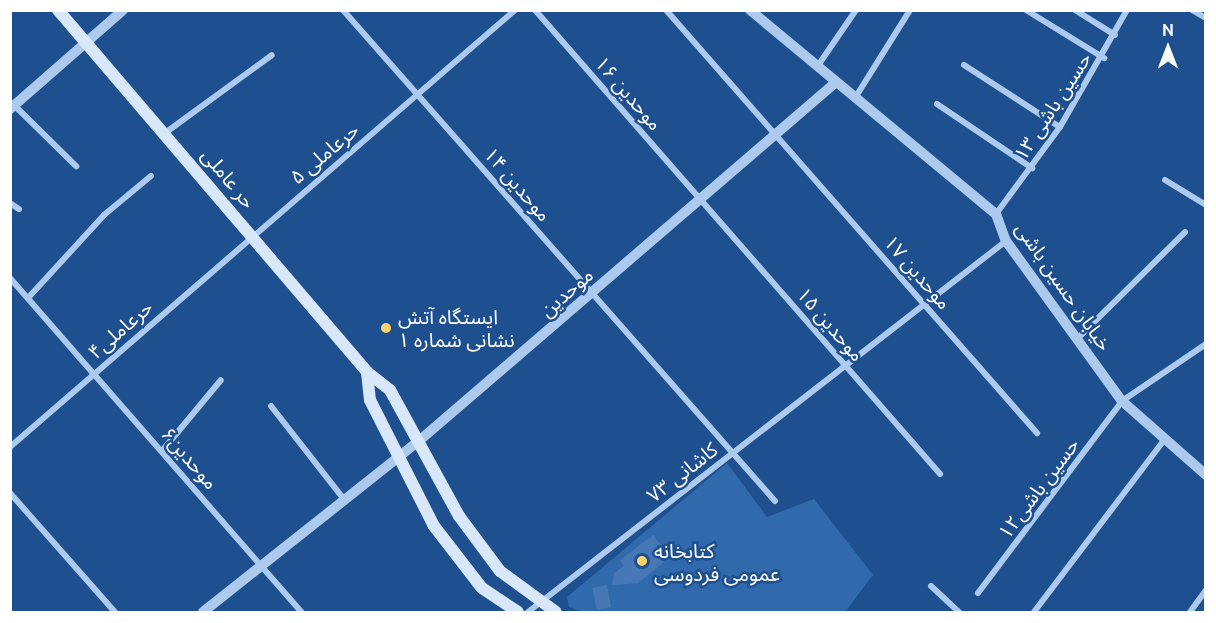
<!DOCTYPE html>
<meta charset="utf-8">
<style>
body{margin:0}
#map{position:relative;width:1216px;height:623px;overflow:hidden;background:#1e4f8f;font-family:Ubuntu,"Noto Sans Arabic",sans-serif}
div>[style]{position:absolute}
.green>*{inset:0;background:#3169ad}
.building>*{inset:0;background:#4678b7}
.minor>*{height:6px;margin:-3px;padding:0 3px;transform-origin:3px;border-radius:3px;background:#accaed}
.tertiary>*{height:10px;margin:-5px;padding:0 5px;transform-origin:5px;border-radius:5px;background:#accaed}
.secondary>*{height:12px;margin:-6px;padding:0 6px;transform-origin:6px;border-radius:6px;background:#d9e7fa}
.dots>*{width:16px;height:16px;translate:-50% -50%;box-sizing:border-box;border:3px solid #1e4f8f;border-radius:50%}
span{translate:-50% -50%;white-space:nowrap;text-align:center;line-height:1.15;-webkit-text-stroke:5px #1e4f8f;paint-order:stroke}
.street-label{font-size:20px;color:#fff}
.poi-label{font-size:20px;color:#fff}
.left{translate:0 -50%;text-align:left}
.frame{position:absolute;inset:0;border:12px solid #fff;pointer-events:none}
.north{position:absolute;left:1138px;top:18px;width:60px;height:60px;-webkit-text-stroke:4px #1e4f8f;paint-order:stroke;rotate:0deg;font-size:16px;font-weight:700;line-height:24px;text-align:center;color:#fff}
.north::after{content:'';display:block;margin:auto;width:21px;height:27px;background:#fff;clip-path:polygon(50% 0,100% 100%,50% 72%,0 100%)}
</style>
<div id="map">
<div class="green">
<i style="clip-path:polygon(727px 463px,767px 517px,814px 499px,873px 575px,845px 612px,581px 612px,569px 607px,567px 597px)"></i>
</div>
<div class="building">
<i style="clip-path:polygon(653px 535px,667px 553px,661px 558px,664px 562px,638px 583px,612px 585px,614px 573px,624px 566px,620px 560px)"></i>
<i style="clip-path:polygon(607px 585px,611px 607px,597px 610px,592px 588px)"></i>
</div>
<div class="minor">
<i style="left:343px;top:10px;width:654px;rotate:48.66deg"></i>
<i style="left:535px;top:10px;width:616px;rotate:48.88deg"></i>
<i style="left:666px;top:10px;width:563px;rotate:48.75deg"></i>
<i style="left:1026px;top:10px;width:92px;rotate:31.6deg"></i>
<i style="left:1075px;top:10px;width:47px;rotate:32deg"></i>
<i style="left:1192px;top:10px;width:16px;rotate:30deg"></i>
<i style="left:964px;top:65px;width:114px;rotate:32.9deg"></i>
<i style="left:817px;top:67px;width:69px;rotate:-55.6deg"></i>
<i style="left:855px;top:98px;width:104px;rotate:-58deg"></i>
<i style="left:937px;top:104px;width:115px;rotate:34deg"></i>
<i style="left:15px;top:106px;width:86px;rotate:44.5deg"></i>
<i style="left:165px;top:133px;width:132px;rotate:-36.1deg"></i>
<i style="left:1165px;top:180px;width:48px;rotate:31.4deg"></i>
<i style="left:10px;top:203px;width:11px;rotate:34deg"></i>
<i style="left:996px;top:214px;width:108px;rotate:-53.7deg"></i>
<i style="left:1060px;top:127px;width:135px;rotate:-60.2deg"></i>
<i style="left:10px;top:278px;width:443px;rotate:48.9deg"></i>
<i style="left:28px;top:298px;width:113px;rotate:-47.5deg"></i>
<i style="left:104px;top:215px;width:61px;rotate:-39.7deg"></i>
<i style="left:1077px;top:339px;width:152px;rotate:-44.7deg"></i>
<i style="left:271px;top:406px;width:117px;rotate:52deg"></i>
<i style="left:10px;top:447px;width:668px;rotate:-40.87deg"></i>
<i style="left:162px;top:451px;width:92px;rotate:-50.3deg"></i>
<i style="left:10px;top:493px;width:159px;rotate:48.6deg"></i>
<i style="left:931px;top:586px;width:38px;rotate:43deg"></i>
<i style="left:978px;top:593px;width:240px;rotate:-53.1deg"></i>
<i style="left:1122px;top:401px;width:102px;rotate:-34.2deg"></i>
<i style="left:528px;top:612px;width:605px;rotate:-37.82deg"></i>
<i style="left:1034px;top:612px;width:216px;rotate:-52.9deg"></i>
<i style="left:1190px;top:612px;width:27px;rotate:-54deg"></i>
</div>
<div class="tertiary">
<i style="left:750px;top:10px;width:320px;rotate:39.7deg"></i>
<i style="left:996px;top:214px;width:29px;rotate:70deg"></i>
<i style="left:1006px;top:241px;width:198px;rotate:54.1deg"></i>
<i style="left:1122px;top:401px;width:112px;rotate:41.4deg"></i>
<i style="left:10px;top:109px;width:150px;rotate:-41.2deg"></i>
<i style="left:203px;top:612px;width:277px;rotate:-38.4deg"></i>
<i style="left:420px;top:440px;width:547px;rotate:-40.7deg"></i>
</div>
<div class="secondary">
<i style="left:58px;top:10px;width:476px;rotate:49.5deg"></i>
<i style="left:367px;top:372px;width:29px;rotate:38deg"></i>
<i style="left:390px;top:390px;width:144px;rotate:61.3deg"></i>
<i style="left:459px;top:516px;width:69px;rotate:53.3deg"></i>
<i style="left:500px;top:571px;width:69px;rotate:36.2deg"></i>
<i style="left:367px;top:372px;width:28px;rotate:84deg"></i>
<i style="left:370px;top:400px;width:141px;rotate:63.1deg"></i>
<i style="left:434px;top:526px;width:78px;rotate:52.3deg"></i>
<i style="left:482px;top:588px;width:43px;rotate:33.7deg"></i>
</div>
<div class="dots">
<i style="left:386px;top:328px;background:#fcd26b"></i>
<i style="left:642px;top:561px;background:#fcd26b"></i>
</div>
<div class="street-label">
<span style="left:629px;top:93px;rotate:49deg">موحدین ۱۶</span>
<span style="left:1052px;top:106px;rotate:-57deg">حسین باشی ۱۳</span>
<span style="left:324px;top:153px;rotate:-40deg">حرعاملی ۵</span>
<span style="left:229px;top:178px;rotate:50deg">حر عاملی</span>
<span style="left:518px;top:184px;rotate:49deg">موحدین ۱۴</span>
<span style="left:918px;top:272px;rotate:49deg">موحدین ۱۷</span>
<span style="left:1064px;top:286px;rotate:55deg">خیابان حسین باشی</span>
<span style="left:566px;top:292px;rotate:-41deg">موحدین</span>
<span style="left:831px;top:324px;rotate:49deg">موحدین ۱۵</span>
<span style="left:120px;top:329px;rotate:-41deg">حرعاملی۴</span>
<span style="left:190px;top:458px;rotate:49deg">موحدین۶</span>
<span style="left:682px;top:472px;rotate:-38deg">کاشانی ۷۳</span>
<span style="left:1038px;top:488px;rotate:-53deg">حسین باشی۱۲</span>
</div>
<div class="poi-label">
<span class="left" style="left:398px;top:328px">ایستگاه آتش<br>نشانی شماره ۱</span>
<span class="left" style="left:654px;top:562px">کتابخانه<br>عمومی فردوسی</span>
</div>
<div class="frame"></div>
<div class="north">N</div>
</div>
